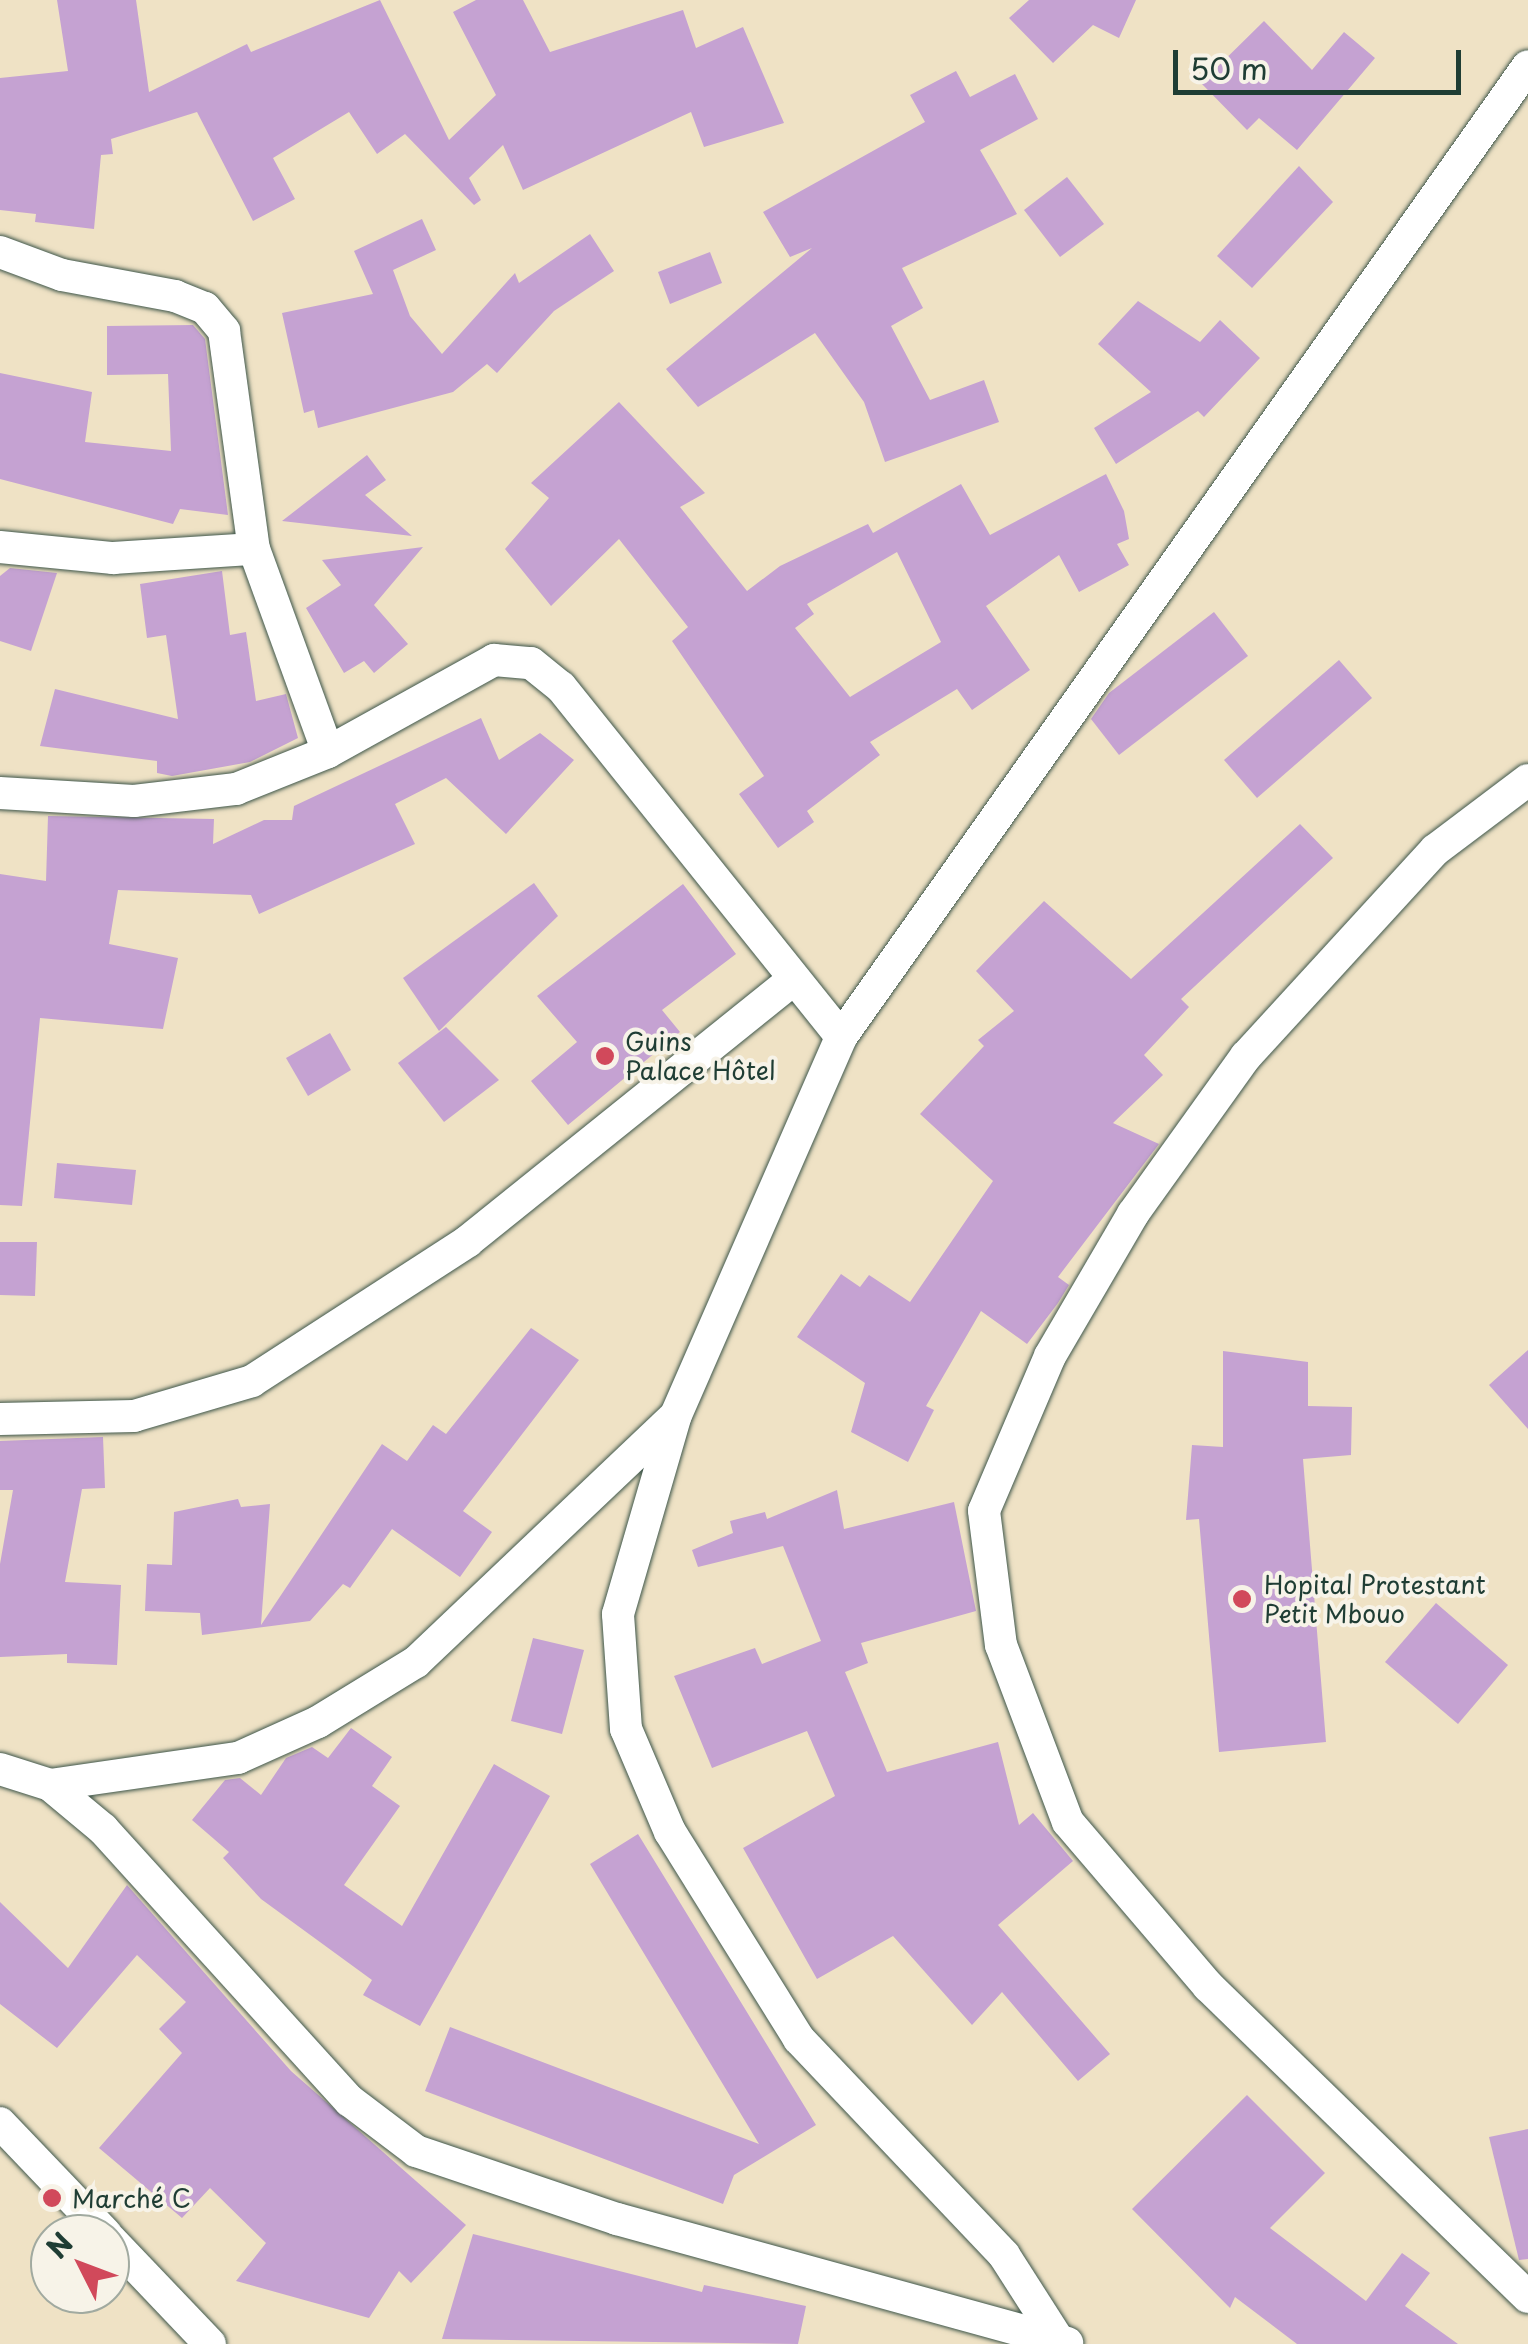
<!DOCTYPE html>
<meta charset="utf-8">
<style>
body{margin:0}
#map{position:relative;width:1528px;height:2344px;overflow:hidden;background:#efe2c5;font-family:"Playpen Sans",sans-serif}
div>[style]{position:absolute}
.building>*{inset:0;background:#c5a2d2}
.roads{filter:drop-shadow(0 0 2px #3e564a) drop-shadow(0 0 2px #3e564a)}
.street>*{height:32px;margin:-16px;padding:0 16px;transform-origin:16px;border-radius:16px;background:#fff}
.dots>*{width:28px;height:28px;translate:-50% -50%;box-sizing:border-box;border:5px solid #f7f3e8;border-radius:50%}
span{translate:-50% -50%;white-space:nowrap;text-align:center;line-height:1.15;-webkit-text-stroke:8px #f7f3e8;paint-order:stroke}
.poi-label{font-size:25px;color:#1f3d34}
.left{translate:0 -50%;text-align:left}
.north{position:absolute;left:30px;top:2214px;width:100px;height:100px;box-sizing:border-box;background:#f7f3e8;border:2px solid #a1aaa0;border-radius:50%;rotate:312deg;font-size:28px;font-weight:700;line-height:40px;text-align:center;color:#1f3d34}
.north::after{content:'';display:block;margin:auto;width:35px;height:45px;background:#d1495b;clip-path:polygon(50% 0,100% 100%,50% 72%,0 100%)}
.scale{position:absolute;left:1173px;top:50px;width:288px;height:45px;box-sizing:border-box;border:5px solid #1f3d34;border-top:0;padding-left:12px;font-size:30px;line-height:35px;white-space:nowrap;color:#1f3d34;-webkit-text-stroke:8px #f7f3e8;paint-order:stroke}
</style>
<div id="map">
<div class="building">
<i style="clip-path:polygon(57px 0,136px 0,149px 92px,247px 44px,251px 52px,380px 0,449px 140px,496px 95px,453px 12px,476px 0,523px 0,550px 52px,683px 10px,696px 48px,743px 27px,784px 123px,704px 147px,691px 112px,523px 190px,503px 145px,469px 178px,481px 200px,474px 205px,405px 134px,377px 154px,349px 112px,273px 158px,295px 199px,253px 221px,197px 112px,111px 139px,113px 154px,101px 155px,94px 229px,35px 222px,36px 214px,0 210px,0 78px,68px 71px)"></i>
<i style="clip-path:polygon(1029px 0,1136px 0,1119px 38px,1093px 25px,1053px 63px,1009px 18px)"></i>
<i style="clip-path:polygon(1264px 21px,1312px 70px,1344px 32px,1375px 58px,1297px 150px,1259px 118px,1247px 130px,1201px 83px)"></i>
<i style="clip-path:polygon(956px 71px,970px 97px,1015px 74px,1038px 119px,980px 150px,1017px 214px,902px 268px,923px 308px,891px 326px,930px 400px,984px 380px,999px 422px,885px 462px,864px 402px,815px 333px,698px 407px,666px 369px,812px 248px,790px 257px,763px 212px,925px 122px,910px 95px)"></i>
<i style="clip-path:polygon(1299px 166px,1333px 202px,1252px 288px,1217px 256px)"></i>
<i style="clip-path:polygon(1067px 177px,1104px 224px,1060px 257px,1024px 210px)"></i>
<i style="clip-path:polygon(422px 219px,436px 250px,393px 270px,410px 316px,442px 354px,515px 273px,519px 283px,590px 234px,614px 271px,554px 311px,497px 373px,487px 364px,453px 392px,318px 428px,314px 410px,304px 413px,282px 313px,373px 294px,354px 251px)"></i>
<i style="clip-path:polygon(710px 252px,722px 283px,670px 304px,658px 272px)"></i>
<i style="clip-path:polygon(1138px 301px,1200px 342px,1220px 320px,1260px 358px,1204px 417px,1198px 411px,1116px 464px,1094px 428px,1151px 392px,1098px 344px)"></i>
<i style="clip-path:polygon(193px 325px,205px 339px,228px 515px,180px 509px,173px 524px,0 479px,0 373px,92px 392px,85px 442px,171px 451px,168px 374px,107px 375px,107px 326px)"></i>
<i style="clip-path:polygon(evenodd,619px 402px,705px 493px,680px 507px,747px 591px,780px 566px,868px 524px,873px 533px,961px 484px,990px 535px,1106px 474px,1124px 511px,1129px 539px,1117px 544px,1129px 565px,1079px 592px,1059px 555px,986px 606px,1030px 670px,972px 710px,957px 689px,870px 742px,880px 755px,807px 811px,814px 822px,778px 848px,739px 794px,764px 776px,672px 641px,688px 627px,619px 539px,551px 606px,505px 549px,549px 498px,531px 483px,619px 402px,897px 552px,941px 642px,850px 697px,795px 628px,814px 614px,807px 604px,897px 552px)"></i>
<i style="clip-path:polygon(367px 455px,386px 480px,365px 495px,412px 536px,282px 521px)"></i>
<i style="clip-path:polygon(423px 547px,374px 605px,408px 644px,374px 673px,364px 661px,344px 673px,306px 608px,341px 585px,322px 560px)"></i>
<i style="clip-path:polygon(10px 568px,57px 573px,31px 651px,0 641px,0 576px)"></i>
<i style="clip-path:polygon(222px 571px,230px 635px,246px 632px,256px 701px,286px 694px,298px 738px,250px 762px,172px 776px,157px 773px,157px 761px,40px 746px,55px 689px,178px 719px,166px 635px,147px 638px,140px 584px)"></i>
<i style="clip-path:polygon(1214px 612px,1248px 656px,1119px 755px,1091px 719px,1109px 693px)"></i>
<i style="clip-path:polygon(1339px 660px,1372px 698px,1257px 798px,1224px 760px)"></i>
<i style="clip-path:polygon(481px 718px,499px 760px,540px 733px,574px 760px,506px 834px,446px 778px,395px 804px,415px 844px,259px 914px,251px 895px,118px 890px,109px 944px,178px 958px,163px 1029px,40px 1018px,22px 1206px,0 1205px,0 874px,46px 881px,48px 816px,214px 819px,213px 844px,264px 820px,292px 820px,294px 806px)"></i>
<i style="clip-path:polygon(1300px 824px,1333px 858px,1181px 999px,1189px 1007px,1144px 1055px,1163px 1075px,1113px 1123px,1159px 1144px,1058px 1277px,1069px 1285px,1058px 1303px,1027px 1344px,981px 1311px,926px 1406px,934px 1410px,908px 1462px,851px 1432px,865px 1383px,797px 1337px,841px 1274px,860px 1287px,869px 1275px,910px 1302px,993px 1181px,920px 1114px,984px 1046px,978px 1040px,1014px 1011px,976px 971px,1044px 901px,1131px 979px)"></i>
<i style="clip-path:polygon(534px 883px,558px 916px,439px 1031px,403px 978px)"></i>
<i style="clip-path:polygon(683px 884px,736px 954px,662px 1010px,680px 1032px,568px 1125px,531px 1081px,577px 1042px,537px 996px)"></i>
<i style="clip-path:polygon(446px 1027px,499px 1080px,444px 1122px,398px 1063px)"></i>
<i style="clip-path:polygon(330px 1033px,351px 1070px,308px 1096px,286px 1058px)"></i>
<i style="clip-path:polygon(57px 1163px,136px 1170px,132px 1205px,54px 1198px)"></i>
<i style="clip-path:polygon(0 1242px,37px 1242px,35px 1296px,0 1295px)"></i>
<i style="clip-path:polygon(531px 1328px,579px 1360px,463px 1511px,492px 1532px,460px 1577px,392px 1529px,350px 1588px,343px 1584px,310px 1621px,202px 1635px,200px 1613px,145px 1611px,147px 1564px,172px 1565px,174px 1512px,238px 1499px,241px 1507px,270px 1504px,261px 1625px,382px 1444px,407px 1461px,433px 1425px,446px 1434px)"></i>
<i style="clip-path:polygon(1528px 1350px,1528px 1429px,1489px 1385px)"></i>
<i style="clip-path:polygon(1223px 1351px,1308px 1362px,1308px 1406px,1352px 1407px,1351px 1455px,1303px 1459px,1326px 1742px,1219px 1752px,1199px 1519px,1186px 1520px,1192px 1445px,1223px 1447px)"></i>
<i style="clip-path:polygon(103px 1437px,105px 1488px,82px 1489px,65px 1582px,121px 1585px,117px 1665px,67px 1663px,67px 1654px,0 1657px,0 1564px,13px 1490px,0 1490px,0 1441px)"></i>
<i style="clip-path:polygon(837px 1490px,844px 1529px,954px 1502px,976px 1611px,861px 1643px,868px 1663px,845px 1672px,887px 1772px,998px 1742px,1019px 1825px,1033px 1813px,1073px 1861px,998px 1925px,1110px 2054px,1078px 2081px,1002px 1992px,972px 2025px,893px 1936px,817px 1979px,743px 1848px,835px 1796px,807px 1731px,712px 1768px,674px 1676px,755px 1648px,762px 1664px,821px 1641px,783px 1546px,698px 1567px,692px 1550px,733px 1533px,730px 1521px,765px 1512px,767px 1519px)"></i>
<i style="clip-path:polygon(1436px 1603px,1508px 1665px,1458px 1724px,1385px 1662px)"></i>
<i style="clip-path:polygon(533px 1638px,584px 1650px,562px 1734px,511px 1721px)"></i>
<i style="clip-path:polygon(351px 1728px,392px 1757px,372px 1786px,400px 1806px,344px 1885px,402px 1926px,494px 1764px,550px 1796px,420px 2026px,363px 1995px,372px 1980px,261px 1899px,223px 1858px,229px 1852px,192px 1820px,225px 1780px,240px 1778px,261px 1795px,286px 1758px,312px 1747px,328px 1758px)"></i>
<i style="clip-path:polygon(638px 1834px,816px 2125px,734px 2175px,723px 2204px,425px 2091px,450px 2027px,759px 2144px,590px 1864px)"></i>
<i style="clip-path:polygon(127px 1885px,291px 2071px,466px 2225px,411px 2283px,399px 2271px,369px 2318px,236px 2281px,266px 2243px,210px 2188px,182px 2218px,99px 2148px,182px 2053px,159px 2029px,186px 2002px,137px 1955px,57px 2048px,0 2004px,0 1902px,68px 1968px)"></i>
<i style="clip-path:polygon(1247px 2095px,1325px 2173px,1270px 2228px,1366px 2301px,1402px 2253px,1430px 2273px,1405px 2306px,1458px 2344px,1297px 2344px,1235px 2297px,1230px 2308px,1132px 2209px)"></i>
<i style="clip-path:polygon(1528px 2129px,1528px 2259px,1519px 2260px,1489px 2137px)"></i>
<i style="clip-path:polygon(473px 2234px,702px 2292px,704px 2285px,806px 2306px,798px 2344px,442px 2339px)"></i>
</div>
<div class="roads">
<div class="street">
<i style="left:0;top:252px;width:66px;rotate:20.4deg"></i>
<i style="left:62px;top:275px;width:115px;rotate:10.5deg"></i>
<i style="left:175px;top:296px;width:32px;rotate:22deg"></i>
<i style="left:205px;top:308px;width:30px;rotate:50deg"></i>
<i style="left:224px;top:331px;width:220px;rotate:82.2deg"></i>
<i style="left:254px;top:549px;width:216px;rotate:70deg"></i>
<i style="left:0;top:547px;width:114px;rotate:5.6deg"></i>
<i style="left:113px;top:558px;width:141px;rotate:-3.7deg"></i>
<i style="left:1528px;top:780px;width:116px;rotate:143deg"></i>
<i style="left:1435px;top:850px;width:280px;rotate:132.5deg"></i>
<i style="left:1246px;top:1056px;width:194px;rotate:125.6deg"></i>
<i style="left:1133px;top:1214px;width:164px;rotate:120.3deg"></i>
<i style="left:1050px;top:1356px;width:168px;rotate:113.1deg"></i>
<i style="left:984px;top:1511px;width:135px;rotate:82.8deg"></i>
<i style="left:1001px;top:1645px;width:189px;rotate:69.3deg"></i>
<i style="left:1068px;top:1822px;width:216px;rotate:49.5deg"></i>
<i style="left:1208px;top:1986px;width:446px;rotate:44.2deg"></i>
<i style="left:0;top:793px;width:134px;rotate:3.4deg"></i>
<i style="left:134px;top:801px;width:103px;rotate:-6.7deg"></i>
<i style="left:236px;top:789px;width:99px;rotate:-21.9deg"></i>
<i style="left:328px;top:752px;width:190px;rotate:-29deg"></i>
<i style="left:494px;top:660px;width:37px;rotate:5deg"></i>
<i style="left:531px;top:663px;width:38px;rotate:39deg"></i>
<i style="left:561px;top:687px;width:448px;rotate:51.3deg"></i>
<i style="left:0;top:1419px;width:134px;rotate:-1.3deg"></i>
<i style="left:134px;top:1416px;width:123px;rotate:-16.5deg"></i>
<i style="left:252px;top:1381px;width:257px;rotate:-32.9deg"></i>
<i style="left:468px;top:1241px;width:415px;rotate:-38.8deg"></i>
<i style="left:0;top:1769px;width:52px;rotate:17.7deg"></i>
<i style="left:50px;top:1785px;width:69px;rotate:39.7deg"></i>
<i style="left:103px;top:1829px;width:367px;rotate:47.8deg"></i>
<i style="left:350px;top:2101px;width:83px;rotate:37.1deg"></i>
<i style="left:416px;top:2151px;width:212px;rotate:18.7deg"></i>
<i style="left:617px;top:2219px;width:467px;rotate:15.4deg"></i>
<i style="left:50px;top:1785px;width:190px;rotate:-8.2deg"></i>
<i style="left:238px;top:1758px;width:88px;rotate:-24.2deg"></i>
<i style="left:318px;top:1722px;width:115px;rotate:-31.5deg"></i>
<i style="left:416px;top:1662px;width:352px;rotate:-43.5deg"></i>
<i style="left:0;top:2123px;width:153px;rotate:46.3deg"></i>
<i style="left:110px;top:2239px;width:145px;rotate:46.4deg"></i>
<i style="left:1059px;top:2341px;width:102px;rotate:-122.6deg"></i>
<i style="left:1004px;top:2255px;width:298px;rotate:-133.5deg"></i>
<i style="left:799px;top:2039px;width:244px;rotate:-121.9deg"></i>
<i style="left:670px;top:1832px;width:112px;rotate:-113.1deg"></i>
<i style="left:626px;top:1729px;width:115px;rotate:-94deg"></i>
<i style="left:618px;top:1614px;width:207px;rotate:-73.8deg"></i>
<i style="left:676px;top:1415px;width:412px;rotate:-66.4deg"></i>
<i style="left:841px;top:1037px;width:1189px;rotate:-54.72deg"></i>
</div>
</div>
<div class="dots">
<i style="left:605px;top:1056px;background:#d1495b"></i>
<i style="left:1242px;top:1599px;background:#d1495b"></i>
<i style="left:52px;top:2198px;background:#d1495b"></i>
</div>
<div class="poi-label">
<span class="left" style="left:625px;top:1056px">Guins<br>Palace Hôtel</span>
<span class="left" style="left:1264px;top:1599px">Hopital Protestant<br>Petit Mbouo</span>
<span class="left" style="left:72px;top:2198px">Marché C</span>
</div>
<div class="north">N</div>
<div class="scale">50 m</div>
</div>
